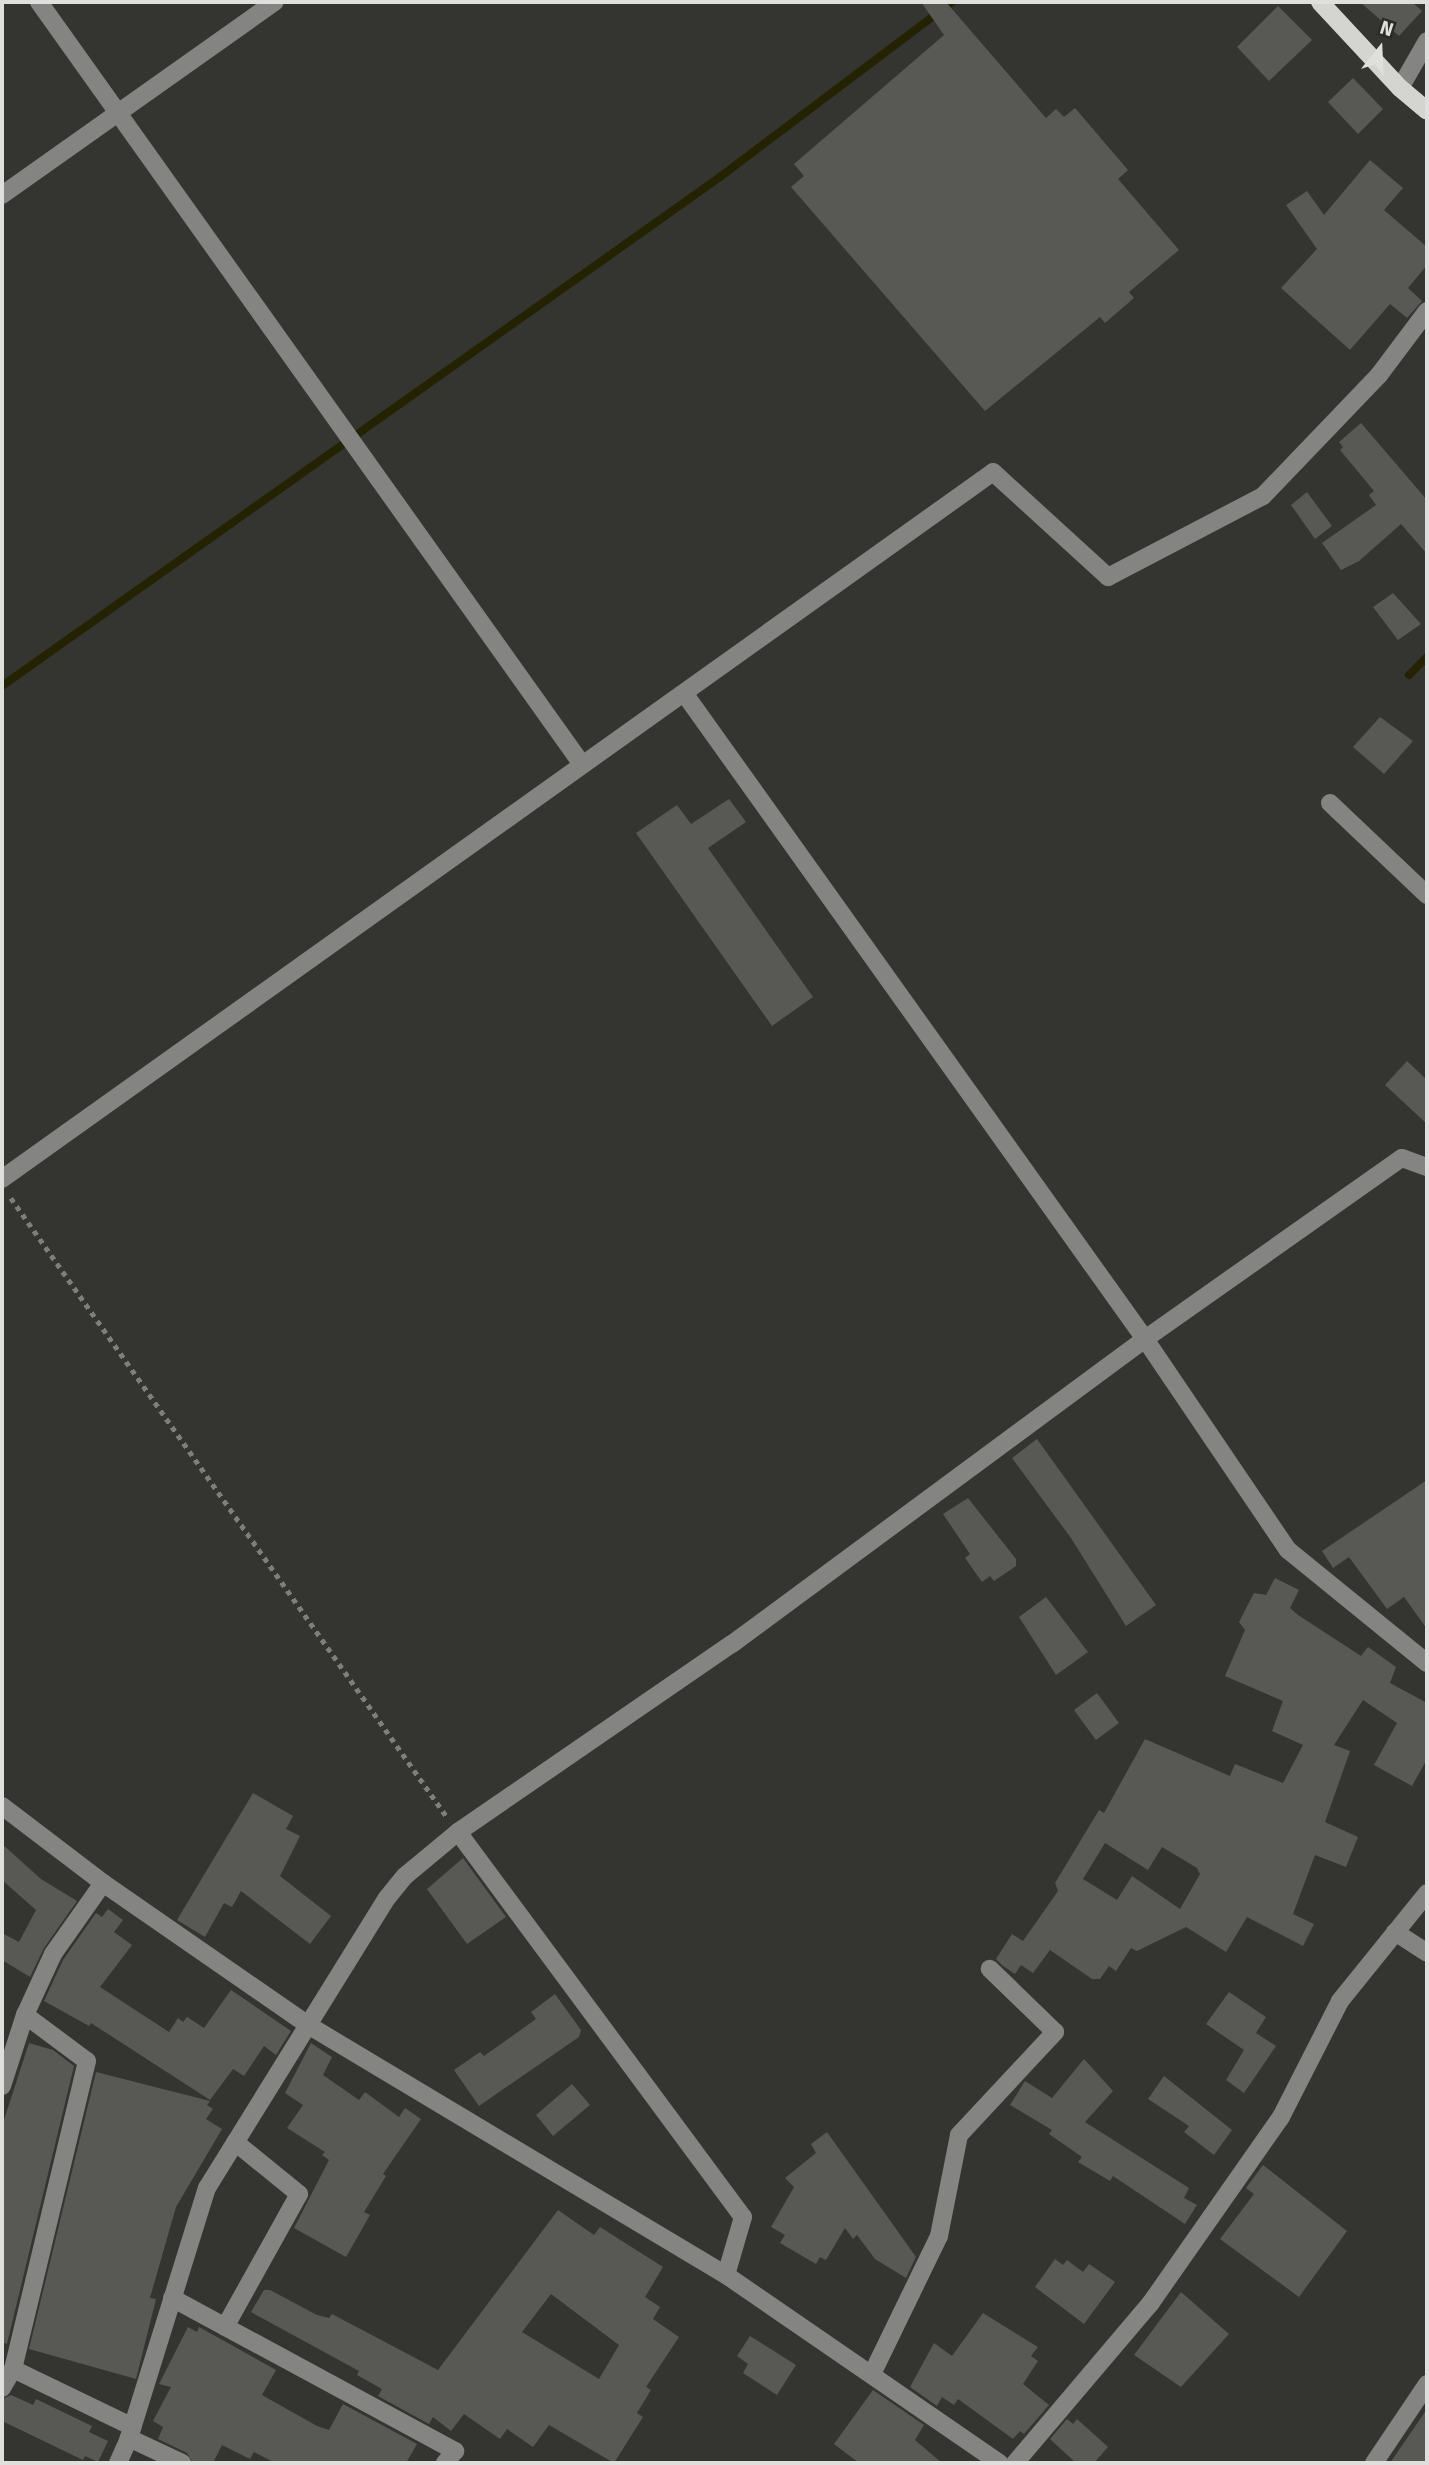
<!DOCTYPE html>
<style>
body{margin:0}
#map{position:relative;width:1429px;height:2465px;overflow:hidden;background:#343431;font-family:"Fira Sans",sans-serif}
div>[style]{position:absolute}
.stream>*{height:8px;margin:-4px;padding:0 4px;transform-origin:4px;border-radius:4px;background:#242300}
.building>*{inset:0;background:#585854}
.path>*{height:4.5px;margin-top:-2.25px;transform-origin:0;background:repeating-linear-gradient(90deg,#7e7e7b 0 5px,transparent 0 10px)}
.minor>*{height:18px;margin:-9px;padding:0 9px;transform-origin:9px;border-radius:9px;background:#848482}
.major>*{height:18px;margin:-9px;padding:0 9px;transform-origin:9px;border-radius:9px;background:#d4d5d1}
span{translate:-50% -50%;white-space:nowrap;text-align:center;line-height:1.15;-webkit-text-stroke:7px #2a2a27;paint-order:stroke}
.frame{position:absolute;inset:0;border:4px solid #dfdfdd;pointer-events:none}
.north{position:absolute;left:1345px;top:14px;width:70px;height:70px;-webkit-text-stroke:5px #2a2a27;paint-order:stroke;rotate:18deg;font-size:19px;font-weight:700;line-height:28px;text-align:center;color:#dfdfdd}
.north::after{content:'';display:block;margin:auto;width:24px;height:32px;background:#dfdfdd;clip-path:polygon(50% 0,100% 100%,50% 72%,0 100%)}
</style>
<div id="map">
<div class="stream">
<i style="left:1409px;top:675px;width:25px;rotate:-45deg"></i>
<i style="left:2px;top:686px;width:880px;rotate:-35.33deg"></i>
<i style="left:720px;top:177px;width:291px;rotate:-37deg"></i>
</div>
<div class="building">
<i style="clip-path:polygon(921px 2px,946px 2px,1046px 118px,1056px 109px,1064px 117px,1075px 108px,1128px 170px,1118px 179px,1179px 250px,1129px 292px,1134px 298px,1105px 323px,1100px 317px,985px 411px,791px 187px,804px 176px,794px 164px,944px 35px)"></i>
<i style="clip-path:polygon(1360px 2px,1412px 2px,1422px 11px,1399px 36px)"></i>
<i style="clip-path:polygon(1278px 6px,1312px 40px,1269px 81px,1237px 47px)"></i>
<i style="clip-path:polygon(1353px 78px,1383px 109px,1358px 134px,1328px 102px)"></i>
<i style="clip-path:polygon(1370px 160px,1403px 188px,1384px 210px,1427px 247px,1427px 265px,1408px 288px,1422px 301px,1407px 318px,1390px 304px,1350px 350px,1281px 288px,1317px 249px,1286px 205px,1307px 191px,1324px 215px)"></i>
<i style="clip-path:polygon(1361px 423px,1427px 500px,1427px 554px,1401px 524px,1359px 561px,1341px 570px,1322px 543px,1376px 505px,1369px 495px,1374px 491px,1340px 450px,1343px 447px,1339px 442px)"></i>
<i style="clip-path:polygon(1307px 492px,1332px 526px,1315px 539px,1291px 505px)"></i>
<i style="clip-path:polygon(1393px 593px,1421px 624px,1398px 640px,1373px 607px)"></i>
<i style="clip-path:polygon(1380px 717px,1413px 741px,1384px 774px,1353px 747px)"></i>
<i style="clip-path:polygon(729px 799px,746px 822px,708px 848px,813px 997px,772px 1026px,636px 833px,677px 805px,691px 824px)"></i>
<i style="clip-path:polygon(1407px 1061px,1427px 1080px,1427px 1124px,1385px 1085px)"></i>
<i style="clip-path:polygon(1037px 1439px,1156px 1605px,1126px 1626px,1071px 1538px,1012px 1458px)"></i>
<i style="clip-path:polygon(1427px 1480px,1427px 1629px,1404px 1597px,1387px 1609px,1349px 1557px,1333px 1568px,1322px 1551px)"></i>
<i style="clip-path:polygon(968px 1498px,1016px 1559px,1016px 1566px,994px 1581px,990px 1576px,982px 1582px,965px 1558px,970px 1554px,943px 1514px)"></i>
<i style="clip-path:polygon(evenodd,1275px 1578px,1299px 1590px,1290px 1608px,1298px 1615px,1361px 1656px,1368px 1647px,1396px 1667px,1390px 1683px,1427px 1703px,1427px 1759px,1412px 1786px,1374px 1765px,1397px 1723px,1363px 1700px,1334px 1745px,1350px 1751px,1325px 1822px,1358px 1837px,1346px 1867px,1315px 1855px,1293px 1914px,1314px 1924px,1303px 1946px,1247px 1917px,1226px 1952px,1186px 1927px,1137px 1951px,1131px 1948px,1116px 1971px,1109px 1966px,1100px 1979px,1092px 1979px,1050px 1950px,1033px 1973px,1021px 1965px,1015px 1974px,1003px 1966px,996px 1959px,1012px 1934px,1023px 1941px,1058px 1891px,1055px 1883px,1099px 1810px,1104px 1813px,1145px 1739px,1230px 1776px,1235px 1764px,1283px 1783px,1303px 1745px,1272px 1731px,1283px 1701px,1225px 1676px,1245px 1630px,1239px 1622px,1254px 1593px,1266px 1595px,1275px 1578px,1105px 1843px,1148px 1870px,1162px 1847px,1197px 1868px,1200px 1874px,1180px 1909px,1132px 1876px,1117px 1900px,1083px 1879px,1105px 1843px)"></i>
<i style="clip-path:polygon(1046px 1597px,1088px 1652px,1056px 1675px,1019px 1617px)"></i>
<i style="clip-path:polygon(1097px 1693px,1119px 1723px,1096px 1740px,1074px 1710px)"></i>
<i style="clip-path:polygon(253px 1793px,293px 1816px,286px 1829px,300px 1836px,280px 1876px,331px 1916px,310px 1944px,241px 1891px,232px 1907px,224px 1903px,205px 1937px,177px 1920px)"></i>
<i style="clip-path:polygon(2px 1844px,41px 1879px,77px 1901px,44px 1948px,30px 1977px,2px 1960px,2px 1933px,19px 1942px,36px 1910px,2px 1880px)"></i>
<i style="clip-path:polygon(463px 1858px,506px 1917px,467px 1944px,427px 1889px)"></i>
<i style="clip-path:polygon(108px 1909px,123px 1920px,114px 1932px,132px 1945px,100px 1987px,169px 2032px,178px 2018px,183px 2022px,187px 2017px,204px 2028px,231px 1990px,291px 2031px,276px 2055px,264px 2046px,244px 2076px,233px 2069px,210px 2100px,91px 2023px,89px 2026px,44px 2001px,63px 1960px,96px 1913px,102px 1917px)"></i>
<i style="clip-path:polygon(1229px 1992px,1266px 2017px,1256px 2033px,1276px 2046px,1244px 2093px,1226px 2080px,1244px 2050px,1206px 2024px)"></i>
<i style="clip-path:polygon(555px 1994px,581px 2030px,579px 2037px,479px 2106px,454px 2070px,480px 2052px,484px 2056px,536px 2019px,531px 2012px)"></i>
<i style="clip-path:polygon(29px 2043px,53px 2050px,74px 2066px,7px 2344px,2px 2342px,2px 2126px)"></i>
<i style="clip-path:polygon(311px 2043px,332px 2057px,323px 2075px,359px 2100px,365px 2092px,399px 2117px,405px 2108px,421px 2119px,383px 2174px,386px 2176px,364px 2212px,370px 2215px,346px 2257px,294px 2228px,329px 2160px,322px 2155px,325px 2152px,287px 2128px,303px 2105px,285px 2093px)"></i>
<i style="clip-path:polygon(1084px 2059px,1113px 2091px,1085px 2122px,1189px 2188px,1184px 2198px,1197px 2205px,1185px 2224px,1113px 2176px,1110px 2181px,1078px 2162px,1082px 2157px,1049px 2134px,1052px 2130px,1010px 2105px,1025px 2081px,1052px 2098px)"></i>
<i style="clip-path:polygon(96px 2072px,210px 2101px,207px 2105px,213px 2109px,206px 2119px,222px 2129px,176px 2207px,150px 2298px,156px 2299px,136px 2379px,29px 2349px)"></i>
<i style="clip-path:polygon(1164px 2076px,1232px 2130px,1214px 2155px,1184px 2132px,1189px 2126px,1148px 2099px)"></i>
<i style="clip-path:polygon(572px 2084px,590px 2105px,553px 2136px,536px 2115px)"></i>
<i style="clip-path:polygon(827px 2132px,916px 2257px,906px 2278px,875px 2259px,857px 2235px,853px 2239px,845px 2228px,826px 2260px,820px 2257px,816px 2264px,780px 2243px,785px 2235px,771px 2227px,794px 2187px,785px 2178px,816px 2153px,811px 2144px)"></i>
<i style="clip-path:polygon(1263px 2165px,1347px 2231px,1299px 2297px,1220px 2239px,1254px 2194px,1246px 2188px)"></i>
<i style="clip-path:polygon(evenodd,558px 2210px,594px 2235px,600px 2227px,663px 2267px,645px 2297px,660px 2307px,653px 2319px,679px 2337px,646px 2387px,651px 2390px,637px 2413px,643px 2417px,614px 2463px,549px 2425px,533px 2447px,507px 2429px,500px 2439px,464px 2414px,451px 2431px,433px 2417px,429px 2424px,378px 2396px,382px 2389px,357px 2375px,359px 2371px,251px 2312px,264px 2290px,270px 2290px,317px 2315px,329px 2318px,332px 2314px,438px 2370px,558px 2210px,551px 2294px,619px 2345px,599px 2379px,522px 2332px,551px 2294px)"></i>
<i style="clip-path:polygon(1055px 2259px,1063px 2265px,1067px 2260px,1083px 2272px,1089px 2264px,1115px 2282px,1084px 2324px,1035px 2287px)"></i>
<i style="clip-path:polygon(1181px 2292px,1229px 2334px,1181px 2387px,1134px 2355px)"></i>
<i style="clip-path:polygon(983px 2313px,1038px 2347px,1031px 2356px,1038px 2361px,1023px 2384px,1049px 2405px,1024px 2434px,1020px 2431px,1013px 2439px,958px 2399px,954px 2405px,942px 2397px,937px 2406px,910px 2387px,934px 2343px,952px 2356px)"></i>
<i style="clip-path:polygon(188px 2327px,197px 2332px,199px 2327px,276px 2370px,262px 2395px,317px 2426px,329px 2430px,343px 2404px,417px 2444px,406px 2463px,275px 2463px,254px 2452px,250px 2459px,222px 2445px,213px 2463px,193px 2463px,187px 2453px,158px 2439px,163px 2427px,153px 2421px,171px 2387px,159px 2384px)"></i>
<i style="clip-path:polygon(750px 2336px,796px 2365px,777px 2395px,743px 2373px,748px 2364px,737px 2356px)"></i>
<i style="clip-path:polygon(873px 2390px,924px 2425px,915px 2440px,942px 2463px,859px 2463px,834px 2444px)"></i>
<i style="clip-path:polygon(11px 2395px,33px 2405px,36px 2399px,92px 2426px,89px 2432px,108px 2441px,98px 2462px,85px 2456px,83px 2460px,2px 2421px,2px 2399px)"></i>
<i style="clip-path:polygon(1427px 2409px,1427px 2463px,1390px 2463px)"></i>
<i style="clip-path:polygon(1067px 2419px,1073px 2424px,1077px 2419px,1108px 2447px,1094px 2463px,1076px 2463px,1050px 2439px)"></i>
</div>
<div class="path">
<i style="left:11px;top:1198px;width:757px;rotate:54.84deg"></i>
</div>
<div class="minor">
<i style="left:39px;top:2px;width:934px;rotate:54.54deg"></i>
<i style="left:1400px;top:88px;width:54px;rotate:-60.1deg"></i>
<i style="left:2px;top:195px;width:334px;rotate:-35.3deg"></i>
<i style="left:684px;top:693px;width:794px;rotate:54.49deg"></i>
<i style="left:1145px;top:1339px;width:255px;rotate:55.9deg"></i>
<i style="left:1288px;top:1550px;width:179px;rotate:39.1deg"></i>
<i style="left:1330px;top:803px;width:134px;rotate:43.5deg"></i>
<i style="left:2px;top:1179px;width:1217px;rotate:-35.5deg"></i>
<i style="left:993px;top:472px;width:156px;rotate:42.4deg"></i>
<i style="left:1108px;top:577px;width:175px;rotate:-27.6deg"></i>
<i style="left:1263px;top:496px;width:168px;rotate:-46.2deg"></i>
<i style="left:1379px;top:375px;width:80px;rotate:-53.1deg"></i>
<i style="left:2px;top:1806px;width:127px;rotate:37.3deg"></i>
<i style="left:103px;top:1883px;width:249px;rotate:34.7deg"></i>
<i style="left:308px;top:2025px;width:487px;rotate:30.9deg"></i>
<i style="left:726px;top:2275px;width:332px;rotate:34.5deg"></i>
<i style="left:458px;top:1832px;width:479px;rotate:53.5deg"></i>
<i style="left:743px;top:2217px;width:60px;rotate:106.3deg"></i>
<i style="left:1395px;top:1932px;width:38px;rotate:33deg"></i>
<i style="left:25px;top:2015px;width:77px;rotate:36.6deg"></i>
<i style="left:87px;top:2061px;width:317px;rotate:103.5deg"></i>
<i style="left:13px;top:2369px;width:133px;rotate:25.8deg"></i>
<i style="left:2px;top:2086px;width:75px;rotate:-72.1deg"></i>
<i style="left:25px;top:2015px;width:67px;rotate:-65.3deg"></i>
<i style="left:53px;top:1954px;width:87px;rotate:-54.8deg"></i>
<i style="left:172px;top:2298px;width:322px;rotate:28.4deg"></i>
<i style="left:455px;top:2451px;width:16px;rotate:130deg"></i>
<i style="left:225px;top:2327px;width:152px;rotate:-60.9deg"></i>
<i style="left:299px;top:2194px;width:82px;rotate:-140.9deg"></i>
<i style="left:873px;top:2372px;width:151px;rotate:-64.1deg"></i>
<i style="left:939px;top:2236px;width:103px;rotate:-78.8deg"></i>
<i style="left:959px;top:2135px;width:141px;rotate:-47deg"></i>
<i style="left:1055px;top:2032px;width:91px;rotate:-135.9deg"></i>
<i style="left:2px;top:2388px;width:22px;rotate:-60deg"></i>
<i style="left:118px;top:2463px;width:27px;rotate:-66deg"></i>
<i style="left:182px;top:2463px;width:59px;rotate:-154.7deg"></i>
<i style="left:129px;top:2438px;width:262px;rotate:-72.7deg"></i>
<i style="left:207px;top:2188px;width:341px;rotate:-58.2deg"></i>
<i style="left:387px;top:1898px;width:28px;rotate:-51deg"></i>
<i style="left:405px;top:1876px;width:69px;rotate:-39.7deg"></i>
<i style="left:458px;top:1832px;width:332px;rotate:-34.5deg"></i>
<i style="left:732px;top:1644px;width:513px;rotate:-36.45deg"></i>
<i style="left:1145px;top:1339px;width:314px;rotate:-35.2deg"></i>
<i style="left:1402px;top:1158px;width:27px;rotate:20deg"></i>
<i style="left:1015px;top:2463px;width:209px;rotate:-49.7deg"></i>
<i style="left:1150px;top:2304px;width:228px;rotate:-55deg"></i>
<i style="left:1281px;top:2117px;width:130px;rotate:-63deg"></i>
<i style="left:1340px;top:2001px;width:139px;rotate:-51.1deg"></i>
<i style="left:1374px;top:2463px;width:95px;rotate:-56.1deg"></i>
</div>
<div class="major">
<i style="left:1320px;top:2px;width:117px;rotate:47.1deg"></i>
<i style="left:1400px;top:88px;width:35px;rotate:40deg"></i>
</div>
<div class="frame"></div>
<div class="north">N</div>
</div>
